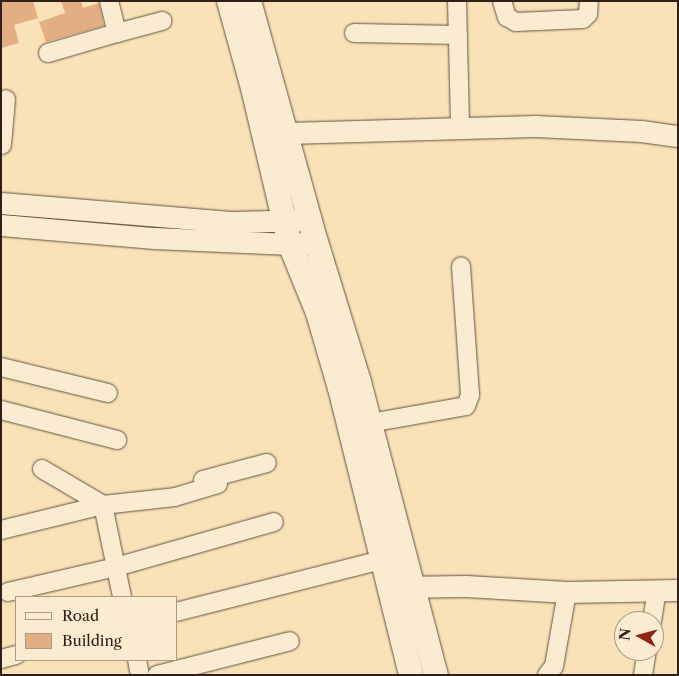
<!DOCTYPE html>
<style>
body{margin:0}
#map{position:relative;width:679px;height:676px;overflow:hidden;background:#f9e2b8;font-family:"Libre Caslon Text",serif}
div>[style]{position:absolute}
.building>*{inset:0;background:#e3ae84}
.roads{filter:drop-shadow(0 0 1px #625141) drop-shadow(0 0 1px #625141)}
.minor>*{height:18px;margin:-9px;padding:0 9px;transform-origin:9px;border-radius:9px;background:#fbecd1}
.tertiary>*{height:21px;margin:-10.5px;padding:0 10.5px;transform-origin:10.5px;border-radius:10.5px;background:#fbecd1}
.secondary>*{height:24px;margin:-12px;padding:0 12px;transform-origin:12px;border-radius:12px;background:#fbecd1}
span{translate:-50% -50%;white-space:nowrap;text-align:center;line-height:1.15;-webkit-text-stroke:4.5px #fbecd1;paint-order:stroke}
.frame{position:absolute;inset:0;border:2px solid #2f2119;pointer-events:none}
.legend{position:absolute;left:15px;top:596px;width:162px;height:65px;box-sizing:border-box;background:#fbecd1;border:1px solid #a99b87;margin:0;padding:6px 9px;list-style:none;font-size:15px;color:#2f2119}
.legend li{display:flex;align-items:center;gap:10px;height:25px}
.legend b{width:25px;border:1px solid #a99b87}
.north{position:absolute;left:614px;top:611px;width:50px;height:50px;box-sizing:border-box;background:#fbecd1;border:1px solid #a99b87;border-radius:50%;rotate:277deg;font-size:14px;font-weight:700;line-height:20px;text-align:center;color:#2f2119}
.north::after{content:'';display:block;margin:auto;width:18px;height:22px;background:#8f2418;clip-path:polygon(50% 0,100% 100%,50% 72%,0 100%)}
</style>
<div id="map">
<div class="building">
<i style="clip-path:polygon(1px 1px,33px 1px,38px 18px,14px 25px,19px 43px,1px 48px)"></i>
<i style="clip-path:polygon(61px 1px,81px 1px,83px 8px,99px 3px,104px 26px,46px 42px,39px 22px,65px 13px)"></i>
</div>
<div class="roads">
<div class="minor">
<i style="left:457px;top:1px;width:125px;rotate:88.6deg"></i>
<i style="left:502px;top:1px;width:17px;rotate:73deg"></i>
<i style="left:507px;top:17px;width:10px;rotate:29deg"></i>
<i style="left:516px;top:22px;width:67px;rotate:-2.6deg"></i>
<i style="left:583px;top:19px;width:7px;rotate:-45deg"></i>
<i style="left:588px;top:14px;width:13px;rotate:-86deg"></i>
<i style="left:117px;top:33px;width:47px;rotate:-14.9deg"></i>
<i style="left:354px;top:33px;width:104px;rotate:1.1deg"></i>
<i style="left:48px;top:53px;width:72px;rotate:-16.2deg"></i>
<i style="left:117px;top:33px;width:33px;rotate:-104deg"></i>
<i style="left:2px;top:145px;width:46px;rotate:-85deg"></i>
<i style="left:1px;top:367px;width:110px;rotate:13.7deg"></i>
<i style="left:1px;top:410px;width:120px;rotate:14.5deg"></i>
<i style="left:370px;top:423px;width:97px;rotate:-10deg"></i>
<i style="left:466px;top:406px;width:12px;rotate:-70deg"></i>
<i style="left:470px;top:395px;width:129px;rotate:-94deg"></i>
<i style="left:42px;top:469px;width:71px;rotate:30.5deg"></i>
<i style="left:103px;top:505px;width:72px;rotate:-6.3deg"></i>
<i style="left:175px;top:497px;width:45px;rotate:-16.8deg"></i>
<i style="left:203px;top:480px;width:66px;rotate:-14.9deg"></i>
<i style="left:1px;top:530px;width:105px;rotate:-13.8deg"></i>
<i style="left:103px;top:505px;width:94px;rotate:78.3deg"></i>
<i style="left:8px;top:592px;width:111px;rotate:-13deg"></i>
<i style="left:116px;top:567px;width:164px;rotate:-15.9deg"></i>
<i style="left:176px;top:612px;width:212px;rotate:-14.2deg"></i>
<i style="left:652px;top:621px;width:31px;rotate:-81deg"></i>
<i style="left:1px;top:659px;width:16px;rotate:-15deg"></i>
<i style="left:137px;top:660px;width:15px;rotate:79deg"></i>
<i style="left:157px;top:675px;width:137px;rotate:-14.3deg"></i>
<i style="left:547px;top:675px;width:11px;rotate:-52deg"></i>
<i style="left:554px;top:666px;width:75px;rotate:-80deg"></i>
<i style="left:643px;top:675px;width:24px;rotate:-81deg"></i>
</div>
<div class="tertiary">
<i style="left:287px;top:133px;width:248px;rotate:-1.6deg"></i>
<i style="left:535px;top:126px;width:106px;rotate:2.7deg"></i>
<i style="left:641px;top:131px;width:37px;rotate:8deg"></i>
<i style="left:1px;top:203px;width:233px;rotate:4.7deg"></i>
<i style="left:233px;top:222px;width:77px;rotate:-1.5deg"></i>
<i style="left:1px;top:225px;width:154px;rotate:4.9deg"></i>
<i style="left:154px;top:238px;width:136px;rotate:2.5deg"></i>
<i style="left:290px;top:244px;width:26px;rotate:-4deg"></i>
<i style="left:396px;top:587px;width:70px;rotate:-0.8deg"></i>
<i style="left:466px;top:586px;width:101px;rotate:3.4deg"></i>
<i style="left:567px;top:592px;width:111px;rotate:-1deg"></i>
</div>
<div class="secondary">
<i style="left:229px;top:1px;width:90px;rotate:74.6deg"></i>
<i style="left:253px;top:88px;width:160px;rotate:76.7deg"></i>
<i style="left:290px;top:244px;width:74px;rotate:67.9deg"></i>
<i style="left:318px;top:313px;width:78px;rotate:73.7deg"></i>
<i style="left:340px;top:388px;width:296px;rotate:76.1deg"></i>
<i style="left:249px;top:1px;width:250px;rotate:74.5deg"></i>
<i style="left:316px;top:242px;width:146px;rotate:72.9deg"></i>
<i style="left:359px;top:382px;width:303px;rotate:75.3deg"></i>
</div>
</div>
<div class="frame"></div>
<ul class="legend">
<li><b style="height:6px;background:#fbecd1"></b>Road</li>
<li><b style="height:14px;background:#e3ae84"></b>Building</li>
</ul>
<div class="north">N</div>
</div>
